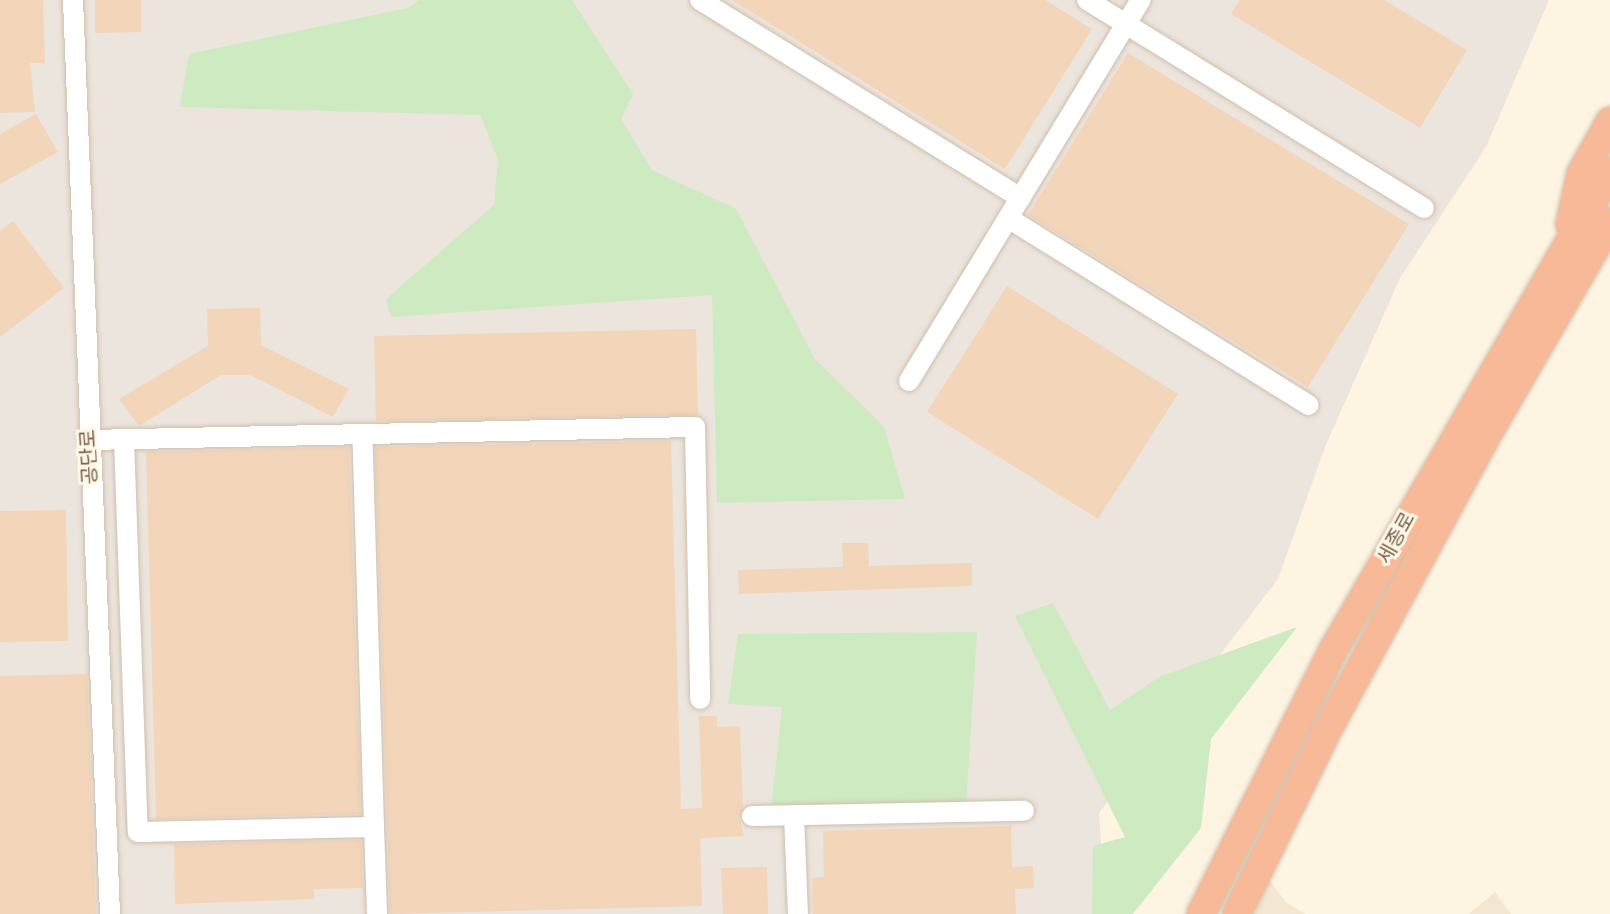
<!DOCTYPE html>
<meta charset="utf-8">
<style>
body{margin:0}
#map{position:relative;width:1610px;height:914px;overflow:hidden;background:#fdf5e2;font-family:Helvetica,"Noto Sans KR",sans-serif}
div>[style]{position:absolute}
.residential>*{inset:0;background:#f4e7d1}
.industrial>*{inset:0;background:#ece5dd}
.green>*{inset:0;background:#ceeac1}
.building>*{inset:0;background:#f3d5ba}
.roads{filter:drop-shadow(0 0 2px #d0bfac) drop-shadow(0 0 2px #d0bfac)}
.minor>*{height:20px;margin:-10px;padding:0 10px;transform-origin:10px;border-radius:10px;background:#fff}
.highway>*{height:28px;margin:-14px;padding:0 14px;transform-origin:14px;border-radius:14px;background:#f8b998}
span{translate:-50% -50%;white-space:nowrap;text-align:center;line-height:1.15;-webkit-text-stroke:6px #fff8e9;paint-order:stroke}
.street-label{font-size:20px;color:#755c48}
</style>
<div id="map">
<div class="residential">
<i style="clip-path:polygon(1269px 880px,1286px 902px,1305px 914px,1255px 914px)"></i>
<i style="clip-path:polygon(1495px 892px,1511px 914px,1469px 914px)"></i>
</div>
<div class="industrial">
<i style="clip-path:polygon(0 0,1549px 0,1486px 147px,1400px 278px,1325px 447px,1278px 579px,1099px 813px,1106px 914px,0 914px)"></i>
</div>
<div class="green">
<i style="clip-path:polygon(420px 0,572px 0,633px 94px,621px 119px,652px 170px,736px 209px,815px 359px,884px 427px,905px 499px,717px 503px,712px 295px,391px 317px,386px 299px,494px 205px,498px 159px,480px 115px,180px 107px,189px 54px,407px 8px)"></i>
<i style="clip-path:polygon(1053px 603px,1110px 710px,1159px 677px,1297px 627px,1211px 739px,1201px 828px,1133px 914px,1092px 914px,1093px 846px,1125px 837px,1015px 616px)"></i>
<i style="clip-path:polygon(977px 632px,966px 806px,771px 809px,782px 707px,728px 704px,738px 634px)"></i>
</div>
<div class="building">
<i style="clip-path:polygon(0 0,43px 0,45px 63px,30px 63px,35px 112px,0 113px)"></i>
<i style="clip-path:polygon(95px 0,141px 0,141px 32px,95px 33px)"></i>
<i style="clip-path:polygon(732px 0,1045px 0,1092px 29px,1005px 169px)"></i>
<i style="clip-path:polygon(1240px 0,1384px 0,1467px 50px,1420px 128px,1231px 14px)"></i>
<i style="clip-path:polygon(1128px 53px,1409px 224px,1308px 387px,1028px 215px)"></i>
<i style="clip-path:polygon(36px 114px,58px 152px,0 184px,0 134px)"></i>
<i style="clip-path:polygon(13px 221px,64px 288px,0 337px,0 231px)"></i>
<i style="clip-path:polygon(1007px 286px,1178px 394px,1098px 519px,927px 412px)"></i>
<i style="clip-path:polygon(260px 308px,261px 345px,349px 389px,333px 417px,250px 375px,221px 375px,139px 426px,119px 399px,208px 346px,207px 309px)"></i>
<i style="clip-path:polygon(696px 329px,698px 415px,376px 421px,374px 336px)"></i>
<i style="clip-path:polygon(671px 441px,681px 809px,702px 808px,699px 716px,717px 716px,717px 727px,740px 726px,743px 807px,739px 817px,744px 836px,700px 838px,702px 906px,390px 914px,375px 447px)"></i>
<i style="clip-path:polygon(349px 447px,361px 814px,156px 819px,146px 452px)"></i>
<i style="clip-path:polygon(66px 510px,68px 641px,0 642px,0 511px)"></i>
<i style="clip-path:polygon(842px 543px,868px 543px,869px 566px,972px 563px,972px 586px,739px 594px,738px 570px,843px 567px)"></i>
<i style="clip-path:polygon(87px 674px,96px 914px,0 914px,0 676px)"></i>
<i style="clip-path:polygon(1011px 826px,1012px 867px,1033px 866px,1034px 888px,1015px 889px,1016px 914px,813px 914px,812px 878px,824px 877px,823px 831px)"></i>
<i style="clip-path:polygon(361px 840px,363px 888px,314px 889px,314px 899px,175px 904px,174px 844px)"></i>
<i style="clip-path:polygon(767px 867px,768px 914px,723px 914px,721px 868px)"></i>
</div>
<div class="roads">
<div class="minor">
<i style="left:73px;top:0;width:915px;rotate:87.68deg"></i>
<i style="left:700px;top:0;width:377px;rotate:31.7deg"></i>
<i style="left:1087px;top:0;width:396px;rotate:31.7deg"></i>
<i style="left:1008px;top:218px;width:354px;rotate:31.9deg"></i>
<i style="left:909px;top:381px;width:446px;rotate:-58.7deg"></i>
<i style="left:124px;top:439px;width:393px;rotate:88deg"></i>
<i style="left:138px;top:832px;width:236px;rotate:-1.2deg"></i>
<i style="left:374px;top:827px;width:393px;rotate:-91.7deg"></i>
<i style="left:88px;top:440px;width:607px;rotate:-1.23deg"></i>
<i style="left:695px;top:427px;width:272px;rotate:88.9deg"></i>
<i style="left:794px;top:815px;width:99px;rotate:87.7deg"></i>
<i style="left:752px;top:816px;width:272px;rotate:-1.1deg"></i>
<i style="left:374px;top:827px;width:87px;rotate:88deg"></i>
</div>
<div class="highway">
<i style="left:1570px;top:224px;width:51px;rotate:-77.6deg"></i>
<i style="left:1581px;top:174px;width:60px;rotate:-60.9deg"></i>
<i style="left:1201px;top:914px;width:293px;rotate:-63.4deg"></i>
<i style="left:1332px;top:652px;width:555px;rotate:-59.92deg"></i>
<i style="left:1237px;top:914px;width:200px;rotate:-63.9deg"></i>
<i style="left:1325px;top:734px;width:345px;rotate:-61.6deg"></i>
<i style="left:1489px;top:431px;width:241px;rotate:-59.9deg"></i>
</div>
</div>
<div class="street-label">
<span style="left:89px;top:457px;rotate:-93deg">공단로</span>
<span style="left:1396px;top:538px;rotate:-61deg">세종로</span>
</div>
</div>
